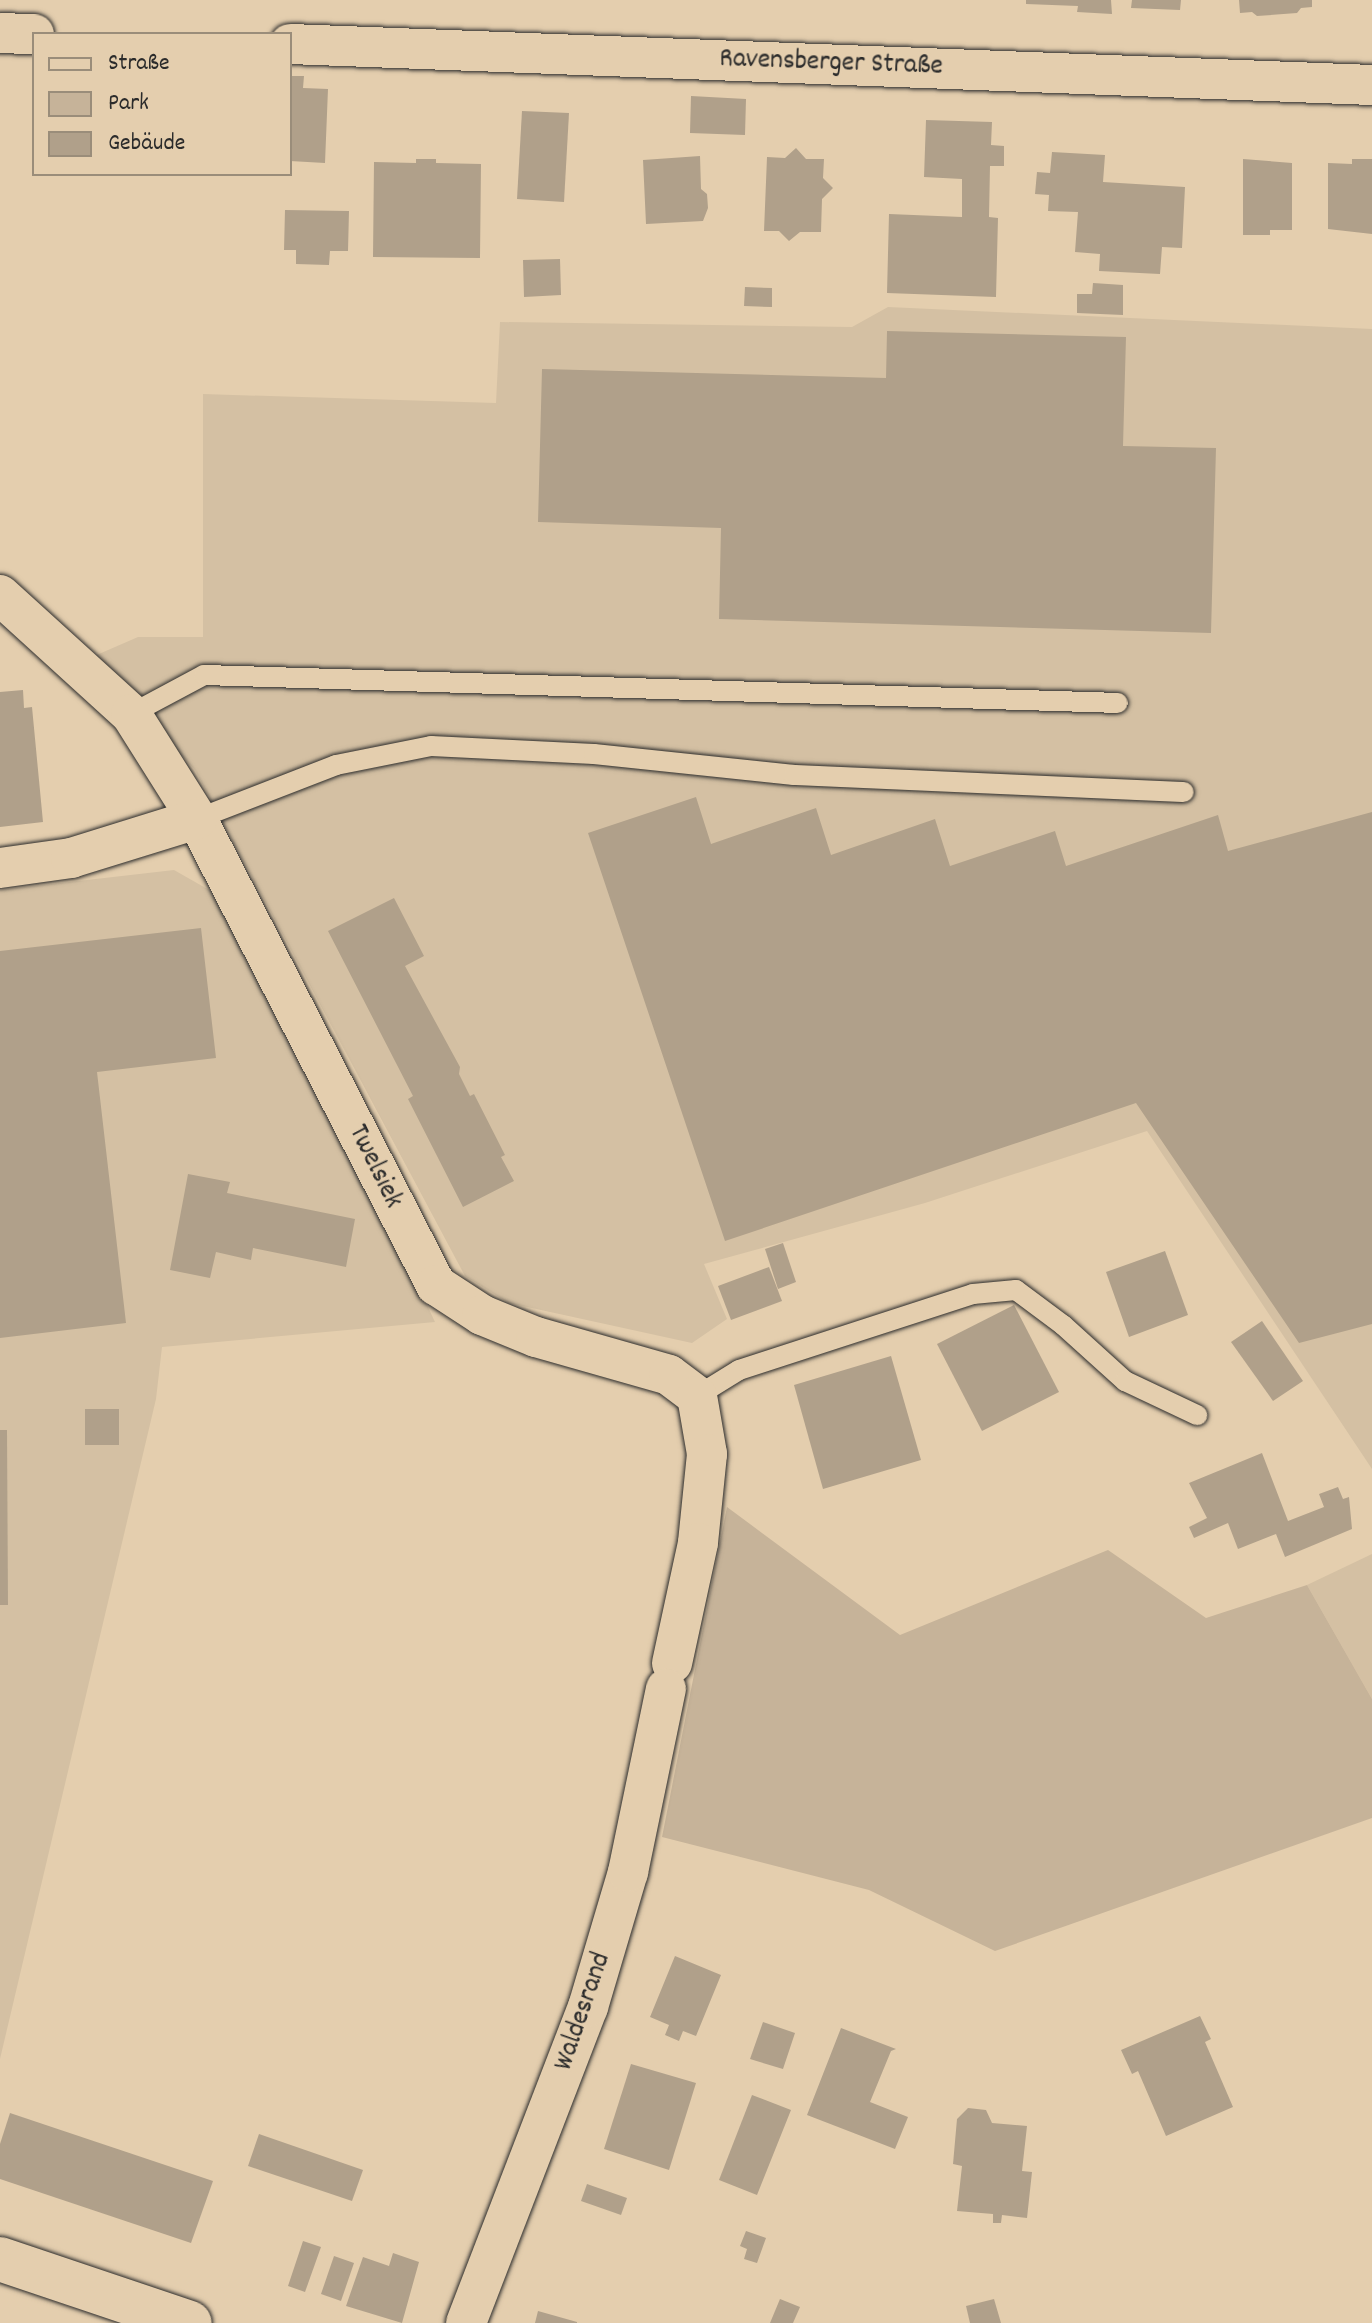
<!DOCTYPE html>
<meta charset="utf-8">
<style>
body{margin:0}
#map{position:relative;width:1372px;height:2323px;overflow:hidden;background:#e4ceae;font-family:Dekko,sans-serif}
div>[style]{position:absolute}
.built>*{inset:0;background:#d4c0a3}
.green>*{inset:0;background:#c6b399}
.building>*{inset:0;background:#b0a08a}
.roads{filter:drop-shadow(0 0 2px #2b2b2b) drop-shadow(0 0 2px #2b2b2b)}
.service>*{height:20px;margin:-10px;padding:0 10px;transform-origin:10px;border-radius:10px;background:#e4ceae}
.minor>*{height:40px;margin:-20px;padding:0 20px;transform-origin:20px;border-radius:20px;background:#e4ceae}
.tertiary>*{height:44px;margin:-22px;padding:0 22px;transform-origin:22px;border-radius:22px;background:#e4ceae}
span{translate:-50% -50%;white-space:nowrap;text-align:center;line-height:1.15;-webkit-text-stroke:6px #e4ceae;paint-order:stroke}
.street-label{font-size:28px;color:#2b2b2b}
.legend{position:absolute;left:32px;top:32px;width:260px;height:144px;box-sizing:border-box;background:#e4ceae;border:2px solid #9a8d7a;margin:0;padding:10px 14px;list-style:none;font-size:24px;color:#2b2b2b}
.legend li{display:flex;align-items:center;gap:16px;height:40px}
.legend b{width:40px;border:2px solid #9a8d7a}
</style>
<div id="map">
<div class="built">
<i style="clip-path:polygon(888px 307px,1372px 329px,1372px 1469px,1147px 1131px,925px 1203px,704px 1264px,727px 1319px,692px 1343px,509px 1303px,465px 1276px,195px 770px,92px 657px,138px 637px,203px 637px,203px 394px,496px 403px,500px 322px,852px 327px)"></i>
<i style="clip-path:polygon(174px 870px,218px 895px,350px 1142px,435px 1322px,162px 1347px,156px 1399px,0 2059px,0 890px)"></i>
<i style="clip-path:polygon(1372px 1554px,1372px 1699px,1307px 1585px)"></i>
</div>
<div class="green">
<i style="clip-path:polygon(727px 1507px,900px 1635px,1108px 1550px,1206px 1618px,1307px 1585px,1372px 1699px,1372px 1818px,995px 1951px,869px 1890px,662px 1837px)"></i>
</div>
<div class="building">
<i style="clip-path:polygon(1026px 0,1111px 0,1112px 14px,1077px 12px,1078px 6px,1026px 4px)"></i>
<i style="clip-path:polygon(1132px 0,1181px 0,1180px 10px,1131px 8px)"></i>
<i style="clip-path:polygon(1239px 0,1312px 0,1312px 7px,1301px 8px,1297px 13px,1257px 16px,1252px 12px,1240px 13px)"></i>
<i style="clip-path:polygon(290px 76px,304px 76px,303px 88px,328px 89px,325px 163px,290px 161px)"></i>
<i style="clip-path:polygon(691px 96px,746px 99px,745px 135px,690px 133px)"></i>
<i style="clip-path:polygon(522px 111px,569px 113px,564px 202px,517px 199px)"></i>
<i style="clip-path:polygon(926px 120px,992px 122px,991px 145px,1004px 146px,1004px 166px,990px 166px,989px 217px,998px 218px,996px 297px,887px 293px,889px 214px,962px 217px,962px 179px,924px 177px)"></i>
<i style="clip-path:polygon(796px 148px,806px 159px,824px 159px,823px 178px,833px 188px,822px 199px,821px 232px,800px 232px,789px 241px,779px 231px,764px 231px,767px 157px,785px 158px)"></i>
<i style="clip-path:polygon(1052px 152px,1105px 155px,1103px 182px,1185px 187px,1182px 248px,1162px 247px,1160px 274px,1099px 271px,1100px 254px,1075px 252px,1078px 212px,1048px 211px,1049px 195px,1035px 194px,1037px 172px,1050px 173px)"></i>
<i style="clip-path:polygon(700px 156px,701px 189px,707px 194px,708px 208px,703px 221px,646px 224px,643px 160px)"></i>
<i style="clip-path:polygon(416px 159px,436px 159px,436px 163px,481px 164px,480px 258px,373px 257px,374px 162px,416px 163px)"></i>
<i style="clip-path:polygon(1243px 159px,1292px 163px,1292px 230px,1270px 230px,1270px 235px,1243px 235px)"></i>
<i style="clip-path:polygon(1352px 159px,1372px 159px,1372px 234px,1328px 229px,1328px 163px,1352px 164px)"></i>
<i style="clip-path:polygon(285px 210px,349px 211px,348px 251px,330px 251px,329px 265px,296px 264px,296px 250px,284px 250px)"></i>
<i style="clip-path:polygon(560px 259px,561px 295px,524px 297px,523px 260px)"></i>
<i style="clip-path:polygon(1093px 283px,1123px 285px,1123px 315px,1077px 313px,1077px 294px,1092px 294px)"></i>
<i style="clip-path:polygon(745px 287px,772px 288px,772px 307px,744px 306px)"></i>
<i style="clip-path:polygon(887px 331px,1126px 337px,1123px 446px,1216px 448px,1211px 633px,719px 619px,721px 528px,538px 522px,542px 369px,886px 378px)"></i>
<i style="clip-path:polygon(23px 690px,24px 708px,32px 707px,43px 822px,0 827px,0 692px)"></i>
<i style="clip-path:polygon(696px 797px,711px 844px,816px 808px,831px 855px,935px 819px,950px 866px,1055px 831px,1066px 866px,1218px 815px,1228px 851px,1372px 812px,1372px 1324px,1299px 1343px,1136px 1103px,725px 1241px,588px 833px)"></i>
<i style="clip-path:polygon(394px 898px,424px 956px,405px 966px,460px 1067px,459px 1074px,470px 1096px,474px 1094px,505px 1155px,501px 1157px,514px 1181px,463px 1207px,408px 1099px,413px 1096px,328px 931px)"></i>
<i style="clip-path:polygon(201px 928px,216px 1058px,97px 1072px,126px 1323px,0 1338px,0 951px)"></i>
<i style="clip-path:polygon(188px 1174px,230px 1182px,227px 1193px,355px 1219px,346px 1267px,253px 1248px,251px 1260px,216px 1252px,210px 1278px,170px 1270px)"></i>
<i style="clip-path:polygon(783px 1243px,796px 1282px,778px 1289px,765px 1249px)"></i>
<i style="clip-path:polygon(1165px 1251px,1188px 1315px,1129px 1337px,1106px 1272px)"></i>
<i style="clip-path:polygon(769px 1267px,782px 1301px,731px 1320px,718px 1286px)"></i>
<i style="clip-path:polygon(1014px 1305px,1059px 1392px,982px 1431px,937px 1344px)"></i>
<i style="clip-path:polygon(1262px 1321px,1303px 1381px,1273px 1401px,1231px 1342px)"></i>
<i style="clip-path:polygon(891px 1356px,921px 1460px,823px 1489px,794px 1385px)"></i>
<i style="clip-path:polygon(85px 1409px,119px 1409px,119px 1445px,85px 1445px)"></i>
<i style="clip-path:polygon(0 1430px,7px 1430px,8px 1605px,0 1605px)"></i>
<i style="clip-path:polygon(1262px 1453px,1288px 1521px,1324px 1507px,1319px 1494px,1338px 1487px,1343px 1499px,1349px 1497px,1352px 1529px,1285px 1557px,1276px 1534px,1238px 1549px,1228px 1523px,1194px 1538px,1189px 1527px,1207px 1518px,1189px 1483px)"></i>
<i style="clip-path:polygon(675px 1956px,721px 1975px,696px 2036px,683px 2031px,679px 2041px,665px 2035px,669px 2025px,650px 2017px)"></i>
<i style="clip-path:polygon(1200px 2016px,1211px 2039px,1205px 2042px,1233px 2107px,1166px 2136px,1138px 2071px,1132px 2074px,1121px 2050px)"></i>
<i style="clip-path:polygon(763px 2022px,795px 2033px,783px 2069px,750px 2059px)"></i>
<i style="clip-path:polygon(841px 2028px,896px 2049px,891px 2051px,870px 2102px,908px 2117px,895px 2149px,807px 2115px)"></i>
<i style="clip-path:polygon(631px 2064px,696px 2083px,669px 2170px,604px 2149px)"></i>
<i style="clip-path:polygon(752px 2095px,791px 2110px,757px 2195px,719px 2180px)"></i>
<i style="clip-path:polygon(968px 2108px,986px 2110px,992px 2123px,1027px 2126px,1022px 2171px,1032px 2172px,1027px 2218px,1002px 2215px,1001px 2223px,993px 2223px,993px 2214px,957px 2211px,962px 2166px,953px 2164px,957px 2119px)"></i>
<i style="clip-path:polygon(10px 2113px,213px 2181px,191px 2243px,0 2179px,0 2144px)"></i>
<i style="clip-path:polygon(259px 2134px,363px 2170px,352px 2201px,248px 2166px)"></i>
<i style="clip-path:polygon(587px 2184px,627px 2198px,621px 2215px,581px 2201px)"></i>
<i style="clip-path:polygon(746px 2231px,766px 2238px,757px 2263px,744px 2259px,747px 2249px,740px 2246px)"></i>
<i style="clip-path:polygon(303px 2241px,321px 2247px,305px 2292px,288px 2286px)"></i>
<i style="clip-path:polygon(393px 2253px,419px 2262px,402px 2323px,346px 2306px,363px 2257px,389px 2266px)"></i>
<i style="clip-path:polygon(334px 2256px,354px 2263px,341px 2301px,321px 2294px)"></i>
<i style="clip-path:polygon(780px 2299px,800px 2307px,793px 2323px,770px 2323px)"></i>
<i style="clip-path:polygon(994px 2299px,1001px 2323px,970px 2323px,966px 2306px)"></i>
<i style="clip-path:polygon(538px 2311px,577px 2322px,577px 2323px,535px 2323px)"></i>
</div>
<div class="roads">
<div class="service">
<i style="left:131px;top:714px;width:83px;rotate:-28.1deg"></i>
<i style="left:204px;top:675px;width:914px;rotate:1.75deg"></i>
<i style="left:197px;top:819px;width:149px;rotate:-21.2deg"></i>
<i style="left:336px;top:765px;width:97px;rotate:-11.3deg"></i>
<i style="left:431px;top:746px;width:163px;rotate:2.8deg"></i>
<i style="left:594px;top:754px;width:201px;rotate:6deg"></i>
<i style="left:794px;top:775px;width:390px;rotate:2.5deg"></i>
<i style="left:697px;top:1396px;width:49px;rotate:-31.8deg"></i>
<i style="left:739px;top:1370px;width:246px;rotate:-18deg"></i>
<i style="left:973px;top:1294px;width:43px;rotate:-5.3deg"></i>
<i style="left:1016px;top:1290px;width:59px;rotate:36.7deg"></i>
<i style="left:1063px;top:1325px;width:84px;rotate:42.1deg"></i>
<i style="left:1125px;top:1381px;width:80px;rotate:25.3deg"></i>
</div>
<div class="minor">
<i style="left:0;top:33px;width:34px;rotate:2deg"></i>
<i style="left:290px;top:44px;width:1083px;rotate:2.17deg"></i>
<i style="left:0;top:595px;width:177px;rotate:42.3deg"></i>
<i style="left:131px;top:714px;width:124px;rotate:57.8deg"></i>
<i style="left:197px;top:819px;width:524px;rotate:62.85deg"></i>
<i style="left:436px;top:1285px;width:55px;rotate:33.1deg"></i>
<i style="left:482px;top:1315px;width:58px;rotate:22.2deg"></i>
<i style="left:536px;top:1337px;width:138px;rotate:15.9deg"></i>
<i style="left:669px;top:1375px;width:35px;rotate:37deg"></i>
<i style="left:697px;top:1396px;width:59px;rotate:80.2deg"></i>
<i style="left:707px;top:1454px;width:89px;rotate:95.8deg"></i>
<i style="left:698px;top:1543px;width:123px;rotate:102.2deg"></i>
<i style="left:0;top:868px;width:72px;rotate:-8deg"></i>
<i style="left:71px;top:858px;width:132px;rotate:-17.2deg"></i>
<i style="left:466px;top:2323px;width:339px;rotate:-68.9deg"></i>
<i style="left:588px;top:2007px;width:141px;rotate:-73.5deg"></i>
<i style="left:628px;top:1872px;width:187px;rotate:-78.3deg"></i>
</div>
<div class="tertiary">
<i style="left:0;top:2259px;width:200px;rotate:18.6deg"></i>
</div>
</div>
<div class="street-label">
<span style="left:831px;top:64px;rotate:2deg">Ravensberger Straße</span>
<span style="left:374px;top:1167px;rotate:64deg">Twelsiek</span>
<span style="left:584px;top:2012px;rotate:-71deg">Waldesrand</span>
</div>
<ul class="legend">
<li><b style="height:10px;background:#e4ceae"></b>Straße</li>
<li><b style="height:22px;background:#c6b399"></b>Park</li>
<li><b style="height:22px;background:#b0a08a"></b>Gebäude</li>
</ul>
</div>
